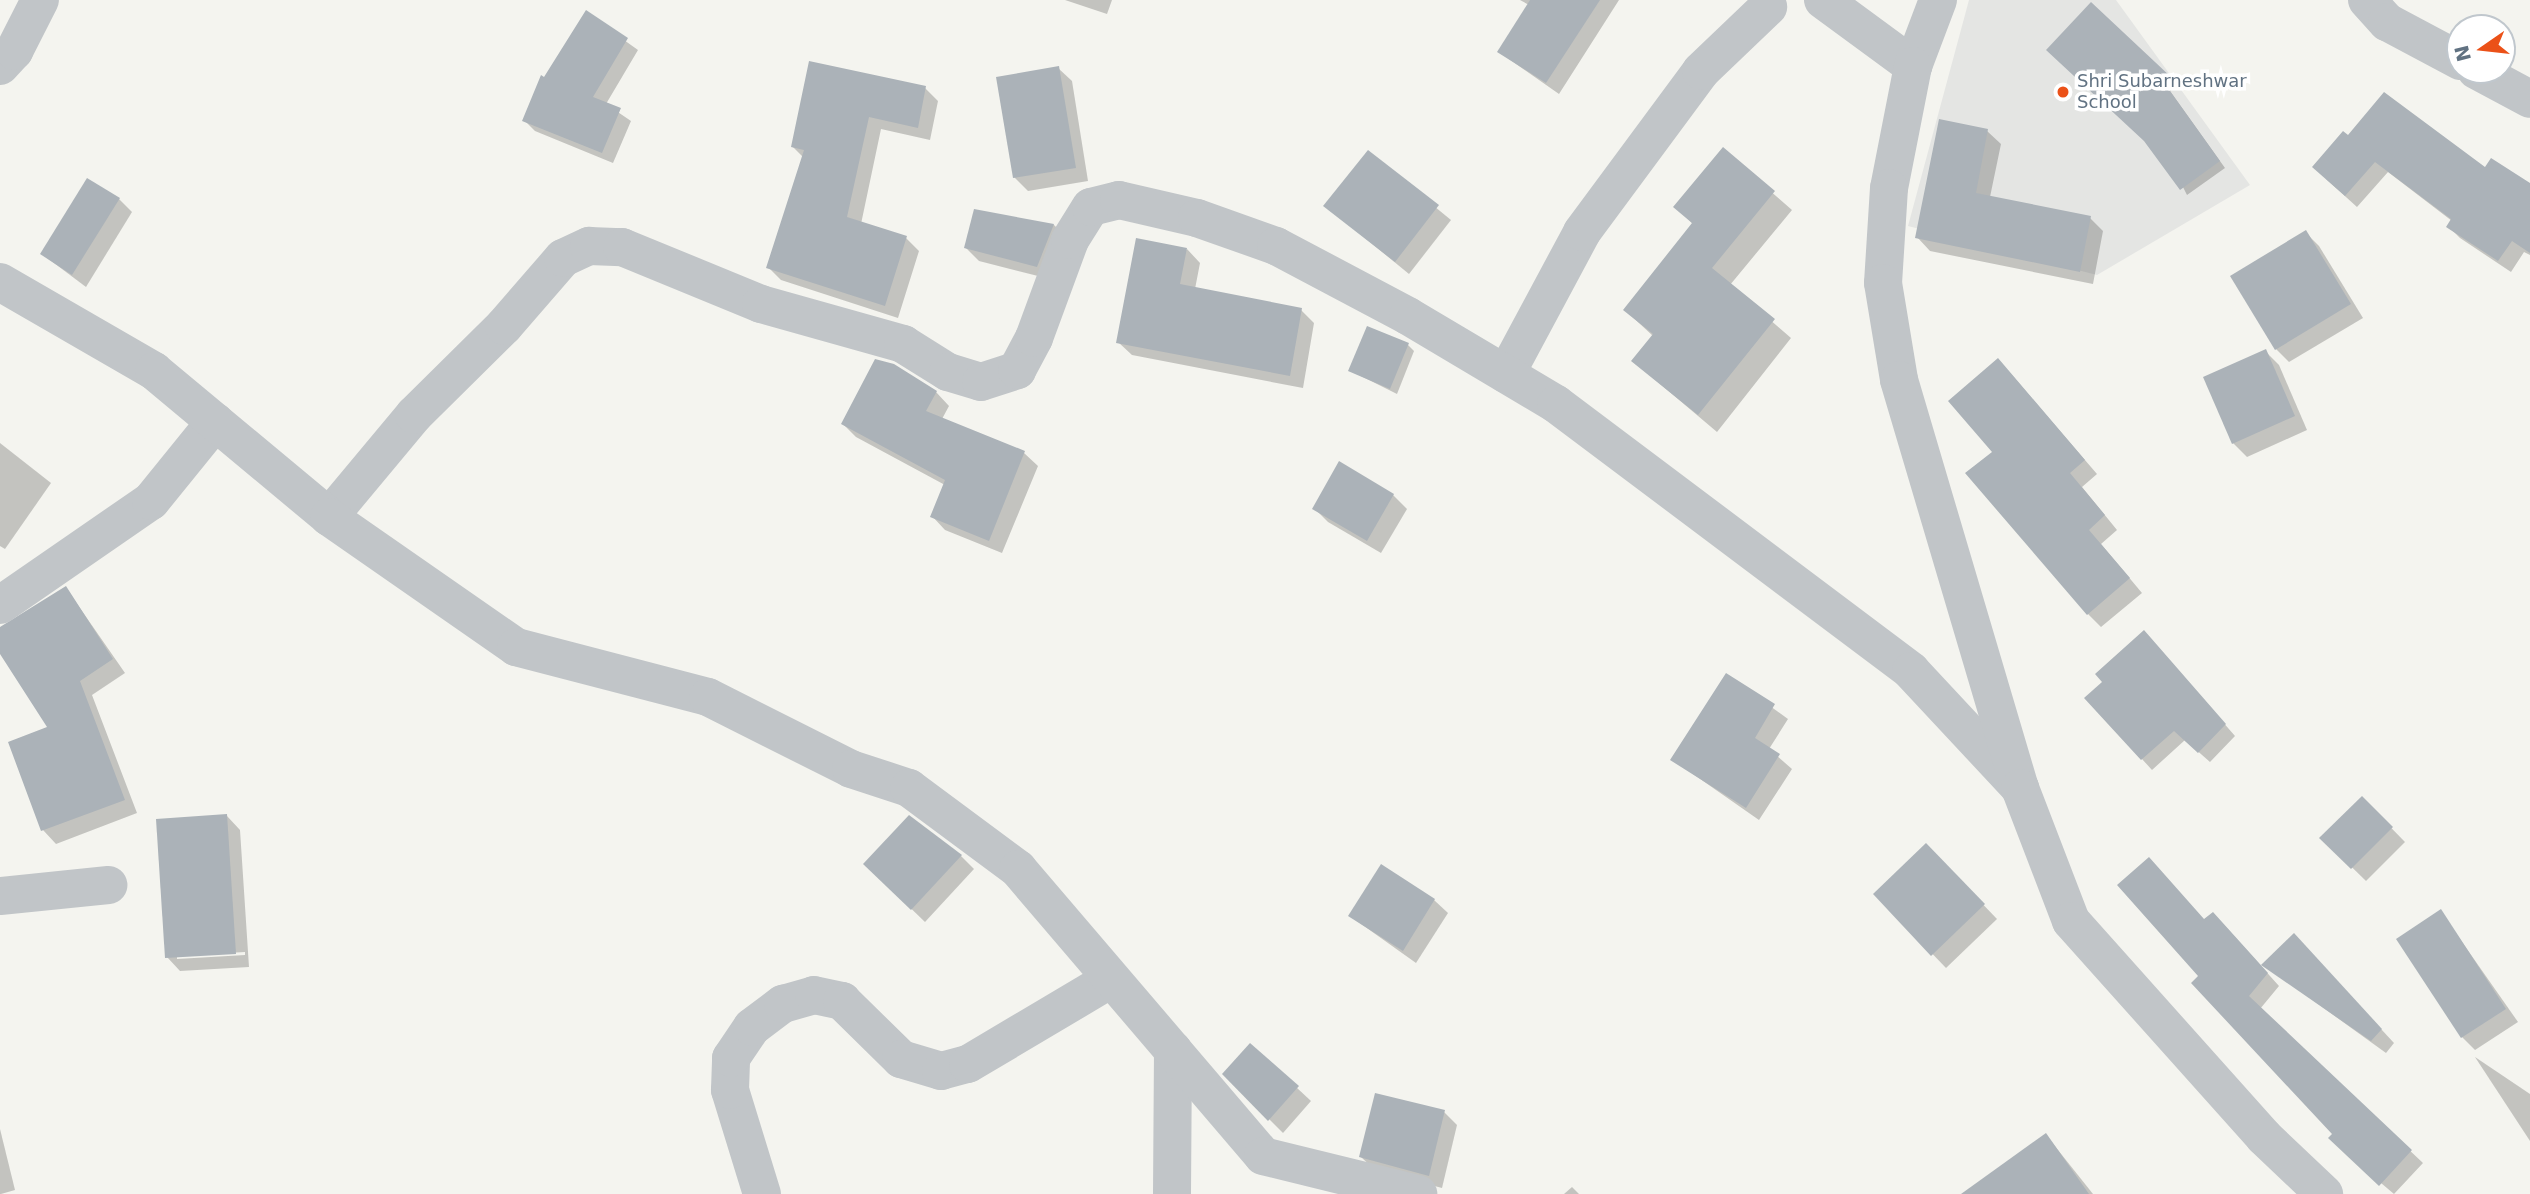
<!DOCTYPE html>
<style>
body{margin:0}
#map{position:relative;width:2530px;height:1194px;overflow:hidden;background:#f4f4ef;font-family:"DejaVu Sans",sans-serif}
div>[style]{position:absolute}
.built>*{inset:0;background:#e4e5e3}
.shadow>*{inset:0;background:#0003}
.building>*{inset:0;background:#abb2b8}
.minor>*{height:38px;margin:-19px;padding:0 19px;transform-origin:19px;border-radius:19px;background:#c1c5c8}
.tertiary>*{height:38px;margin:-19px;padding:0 19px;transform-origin:19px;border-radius:19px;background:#c1c5c8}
.dots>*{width:19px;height:19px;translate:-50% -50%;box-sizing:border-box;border:4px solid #fff;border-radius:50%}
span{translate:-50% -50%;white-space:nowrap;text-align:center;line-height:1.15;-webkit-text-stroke:7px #fff;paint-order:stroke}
.poi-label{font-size:18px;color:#617282}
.left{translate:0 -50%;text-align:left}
.north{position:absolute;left:2446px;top:14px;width:70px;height:70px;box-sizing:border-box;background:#fff;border:2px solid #c0c7cd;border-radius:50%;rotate:256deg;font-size:19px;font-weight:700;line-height:28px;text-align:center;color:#617282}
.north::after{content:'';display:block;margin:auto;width:24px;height:32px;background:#eb5118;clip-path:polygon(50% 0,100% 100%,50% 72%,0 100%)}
</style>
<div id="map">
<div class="built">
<i style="clip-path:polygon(1969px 0,2116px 0,2250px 185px,2097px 275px,1908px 226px)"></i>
</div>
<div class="shadow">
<i style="clip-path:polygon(1065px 0,1112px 0,1107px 14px)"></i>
<i style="clip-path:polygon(1520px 0,1619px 0,1559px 94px,1499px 52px,1529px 5px)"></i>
<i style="clip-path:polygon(2091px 4px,2176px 84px,2170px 91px,2225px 168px,2187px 195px)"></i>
<i style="clip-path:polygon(586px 13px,638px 50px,606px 104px,631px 121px,613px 163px,535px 131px,524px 120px)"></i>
<i style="clip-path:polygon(1058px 68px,1072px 81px,1088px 181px,1028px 191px,1014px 177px)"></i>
<i style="clip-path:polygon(925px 88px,938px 101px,930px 140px,881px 129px,861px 224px,906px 238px,919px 251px,898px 318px,781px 280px,768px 267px,803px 157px,793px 147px)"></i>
<i style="clip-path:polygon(1987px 131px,2001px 144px,1990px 197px,2090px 218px,2103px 231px,2093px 284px,1930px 251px,1917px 237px)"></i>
<i style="clip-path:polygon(2348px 138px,2486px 170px,2530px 185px,2530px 255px,2524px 252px,2511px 272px,2460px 238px,2448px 226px,2452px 221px,2388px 172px,2357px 207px,2326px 179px)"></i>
<i style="clip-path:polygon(1723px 150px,1792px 210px,1730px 285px,1791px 338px,1717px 432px,1633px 361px,1653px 336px,1625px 310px,1693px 224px,1676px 207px)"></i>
<i style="clip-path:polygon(1368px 152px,1451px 220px,1409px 274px,1326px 206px)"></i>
<i style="clip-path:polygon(119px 199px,132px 212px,86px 287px,42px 254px)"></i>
<i style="clip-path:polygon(975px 211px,1054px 225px,1067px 238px,1050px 279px,979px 261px,966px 248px)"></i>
<i style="clip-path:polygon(2306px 233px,2319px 246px,2363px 318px,2289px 362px,2276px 349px)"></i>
<i style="clip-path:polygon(1187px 249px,1200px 263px,1195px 289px,1301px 310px,1314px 323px,1303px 388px,1132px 355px,1118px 342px)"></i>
<i style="clip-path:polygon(1408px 345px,1414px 351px,1397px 394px,1351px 371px)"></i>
<i style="clip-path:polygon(2265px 351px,2279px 365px,2307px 430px,2247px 457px,2233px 443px)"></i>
<i style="clip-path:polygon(2011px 374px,2097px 474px,2082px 487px,2117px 530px,2101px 544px,2142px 593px,2101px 627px,2088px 614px)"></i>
<i style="clip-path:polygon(936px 392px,949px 406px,942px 419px,1024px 453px,1038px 466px,1002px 553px,945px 530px,932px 516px,945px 485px,856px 437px,843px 424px)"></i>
<i style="clip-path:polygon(0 443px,51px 483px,5px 549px,0 546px)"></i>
<i style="clip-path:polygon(1340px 464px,1393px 495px,1407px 509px,1381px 553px,1328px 522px,1314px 508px)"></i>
<i style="clip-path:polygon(66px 588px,125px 673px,92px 695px,137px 813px,56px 844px,43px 830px,50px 728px,0 651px,0 630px)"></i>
<i style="clip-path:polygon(2154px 643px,2235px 736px,2210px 762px,2185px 740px,2152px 770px,2142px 759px,2104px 682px)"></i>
<i style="clip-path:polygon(1727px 675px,1788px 719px,1769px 749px,1792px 769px,1759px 820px,1673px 760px)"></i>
<i style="clip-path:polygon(2362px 798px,2405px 842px,2366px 881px,2322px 838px)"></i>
<i style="clip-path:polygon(evenodd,227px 816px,240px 830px,249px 967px,180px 971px,167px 957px,227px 816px,245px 952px,245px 955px,177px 959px,177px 956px,245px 952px)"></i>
<i style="clip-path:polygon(1926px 845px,1997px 919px,1946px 968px,1875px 894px)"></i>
<i style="clip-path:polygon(961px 856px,974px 869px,925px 922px,865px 864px)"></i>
<i style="clip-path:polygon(1434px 900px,1448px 913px,1416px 963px,1350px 916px)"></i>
<i style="clip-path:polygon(2441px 912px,2518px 1022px,2475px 1050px,2462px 1037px)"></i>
<i style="clip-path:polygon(2205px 920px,2225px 926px,2279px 986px,2260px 1009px,2423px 1163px,2394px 1194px,2342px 1150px,2334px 1134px,2200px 976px)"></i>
<i style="clip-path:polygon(2307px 949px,2394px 1043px,2386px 1053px,2264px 965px)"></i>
<i style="clip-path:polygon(1251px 1045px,1311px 1101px,1283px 1133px,1224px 1074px)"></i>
<i style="clip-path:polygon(2475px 1057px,2530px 1094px,2530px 1141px)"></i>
<i style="clip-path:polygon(1444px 1112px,1457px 1125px,1442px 1188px,1375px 1170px,1361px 1157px)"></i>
<i style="clip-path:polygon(0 1129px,15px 1190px,1px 1194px,0 1194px)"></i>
<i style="clip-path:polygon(2046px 1135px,2093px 1194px,1991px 1194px)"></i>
<i style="clip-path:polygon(1572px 1187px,1579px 1194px,1564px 1194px)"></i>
</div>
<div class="building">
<i style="clip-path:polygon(1530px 0,1600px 0,1546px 83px,1497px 52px)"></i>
<i style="clip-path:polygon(2091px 2px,2171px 77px,2165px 84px,2220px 161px,2180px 190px,2144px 141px,2046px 50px)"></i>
<i style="clip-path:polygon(586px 10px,628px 38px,593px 97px,621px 108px,602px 153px,522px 121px,541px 75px,544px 77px)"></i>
<i style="clip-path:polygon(809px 61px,926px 86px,918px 128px,869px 117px,847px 217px,907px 236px,885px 306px,766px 268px,804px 150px,791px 147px)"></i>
<i style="clip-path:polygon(1059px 66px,1076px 168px,1013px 178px,996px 77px)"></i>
<i style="clip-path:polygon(2384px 92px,2485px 167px,2491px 158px,2530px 183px,2530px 253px,2512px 241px,2498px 261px,2446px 227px,2451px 219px,2375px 162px,2345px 196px,2312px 167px,2343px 131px,2348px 135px)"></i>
<i style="clip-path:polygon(1939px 119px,1988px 129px,1976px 193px,2091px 216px,2080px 272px,1915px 238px)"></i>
<i style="clip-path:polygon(1723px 147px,1775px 191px,1712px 268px,1775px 319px,1698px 415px,1631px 361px,1653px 334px,1623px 310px,1692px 223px,1673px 207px)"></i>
<i style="clip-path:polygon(1368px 150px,1439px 205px,1395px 262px,1323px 206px)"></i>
<i style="clip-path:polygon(87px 178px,120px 198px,72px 275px,40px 254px)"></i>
<i style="clip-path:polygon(974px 209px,1054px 224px,1037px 267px,964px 248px)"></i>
<i style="clip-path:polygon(2306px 230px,2351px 304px,2275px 350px,2230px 276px)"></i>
<i style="clip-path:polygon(1136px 238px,1187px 248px,1180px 284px,1302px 308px,1290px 376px,1116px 343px)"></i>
<i style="clip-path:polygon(1367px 326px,1409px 343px,1390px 389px,1348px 371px)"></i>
<i style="clip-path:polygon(2266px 349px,2295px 416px,2232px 444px,2203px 377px)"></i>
<i style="clip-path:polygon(1998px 358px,2085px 460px,2070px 473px,2105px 515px,2089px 530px,2130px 578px,2087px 615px,1965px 473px,1992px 452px,1948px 401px)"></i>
<i style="clip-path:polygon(875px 359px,894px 364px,937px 391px,926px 411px,1025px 451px,989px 541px,930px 517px,945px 480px,841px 424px)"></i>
<i style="clip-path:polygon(1339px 461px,1394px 494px,1367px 541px,1312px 509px)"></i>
<i style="clip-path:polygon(66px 586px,113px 659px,80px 681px,125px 800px,41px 831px,8px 742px,47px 727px,0 654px,0 627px)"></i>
<i style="clip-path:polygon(2144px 630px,2226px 724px,2198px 753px,2174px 731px,2141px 760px,2084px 698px,2102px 682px,2095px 674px)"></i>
<i style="clip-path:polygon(1726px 673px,1775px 704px,1755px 738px,1780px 754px,1746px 808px,1670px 760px)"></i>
<i style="clip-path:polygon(2362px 796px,2393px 827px,2351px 869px,2319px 838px)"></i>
<i style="clip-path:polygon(227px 814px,236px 954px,165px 958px,156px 819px)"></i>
<i style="clip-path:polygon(909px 815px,962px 855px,911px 910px,863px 864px)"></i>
<i style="clip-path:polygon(1926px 843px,1985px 904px,1931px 956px,1873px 894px)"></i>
<i style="clip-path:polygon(2149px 857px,2204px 919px,2213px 912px,2268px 973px,2249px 996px,2412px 1150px,2379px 1186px,2328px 1138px,2332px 1134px,2191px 983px,2198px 976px,2117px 885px)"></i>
<i style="clip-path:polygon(1381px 864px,1435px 899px,1403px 951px,1348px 916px)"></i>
<i style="clip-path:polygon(2441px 909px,2506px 1009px,2461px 1038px,2396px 939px)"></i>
<i style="clip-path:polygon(2294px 933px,2382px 1029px,2371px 1041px,2261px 965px)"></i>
<i style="clip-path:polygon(1250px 1043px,1299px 1086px,1268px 1121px,1222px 1074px)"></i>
<i style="clip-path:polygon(1375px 1093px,1445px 1110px,1429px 1176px,1359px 1157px)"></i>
<i style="clip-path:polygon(2046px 1133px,2089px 1194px,1961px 1194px)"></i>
</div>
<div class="minor">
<i style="left:1823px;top:0;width:112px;rotate:36.3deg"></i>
<i style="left:2367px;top:0;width:30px;rotate:48deg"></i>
<i style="left:2387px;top:22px;width:83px;rotate:28.1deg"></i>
<i style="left:0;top:66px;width:21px;rotate:-47deg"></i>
<i style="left:14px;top:51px;width:57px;rotate:-63deg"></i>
<i style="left:2476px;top:70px;width:61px;rotate:28.2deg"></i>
<i style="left:1506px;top:374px;width:161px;rotate:-61.8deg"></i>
<i style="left:1582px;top:232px;width:200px;rotate:-53.5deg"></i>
<i style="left:1701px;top:71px;width:93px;rotate:-43.7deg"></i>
<i style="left:329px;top:517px;width:133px;rotate:-50.2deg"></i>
<i style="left:414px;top:415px;width:127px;rotate:-44.7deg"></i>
<i style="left:504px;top:326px;width:90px;rotate:-49.1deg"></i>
<i style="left:563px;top:258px;width:29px;rotate:-25deg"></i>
<i style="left:589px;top:246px;width:33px;rotate:2deg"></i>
<i style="left:622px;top:247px;width:150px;rotate:22.3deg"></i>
<i style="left:761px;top:304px;width:148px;rotate:15.7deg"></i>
<i style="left:903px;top:344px;width:53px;rotate:31.9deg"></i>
<i style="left:948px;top:372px;width:34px;rotate:17deg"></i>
<i style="left:981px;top:382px;width:38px;rotate:-18deg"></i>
<i style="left:1017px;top:370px;width:36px;rotate:-62deg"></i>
<i style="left:1034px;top:338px;width:104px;rotate:-69.8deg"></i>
<i style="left:1070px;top:240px;width:39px;rotate:-58deg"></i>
<i style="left:1091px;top:207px;width:29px;rotate:-14deg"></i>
<i style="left:1119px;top:200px;width:80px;rotate:13deg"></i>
<i style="left:1197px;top:218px;width:84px;rotate:19.5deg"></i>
<i style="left:1276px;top:246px;width:149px;rotate:27.9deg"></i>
<i style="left:1408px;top:316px;width:172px;rotate:30.7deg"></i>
<i style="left:1556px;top:404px;width:444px;rotate:36.9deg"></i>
<i style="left:1911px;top:671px;width:160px;rotate:47deg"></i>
<i style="left:0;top:605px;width:183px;rotate:-34.6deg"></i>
<i style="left:151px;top:501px;width:102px;rotate:-51deg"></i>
<i style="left:0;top:896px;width:109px;rotate:-5.8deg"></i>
<i style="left:762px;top:1194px;width:109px;rotate:-107.1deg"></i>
<i style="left:730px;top:1090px;width:32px;rotate:-88deg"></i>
<i style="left:731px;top:1058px;width:37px;rotate:-56deg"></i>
<i style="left:752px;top:1027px;width:39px;rotate:-37deg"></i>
<i style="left:783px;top:1004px;width:32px;rotate:-16deg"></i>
<i style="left:814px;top:995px;width:29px;rotate:12deg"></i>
<i style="left:842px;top:1001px;width:83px;rotate:44.5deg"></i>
<i style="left:901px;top:1059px;width:42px;rotate:16.7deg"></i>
<i style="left:941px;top:1071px;width:28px;rotate:-15deg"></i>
<i style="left:968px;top:1064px;width:166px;rotate:-30.7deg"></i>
<i style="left:1172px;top:1194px;width:144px;rotate:-89.6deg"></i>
</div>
<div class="tertiary">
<i style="left:1938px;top:0;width:71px;rotate:110.7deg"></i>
<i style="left:1913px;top:66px;width:124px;rotate:101.1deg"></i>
<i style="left:1889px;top:188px;width:95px;rotate:93.6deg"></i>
<i style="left:1883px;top:283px;width:98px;rotate:80.6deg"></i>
<i style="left:1899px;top:380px;width:426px;rotate:73.5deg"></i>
<i style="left:2020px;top:788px;width:142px;rotate:69deg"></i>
<i style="left:2071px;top:921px;width:290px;rotate:48.2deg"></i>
<i style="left:2264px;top:1137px;width:83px;rotate:43.5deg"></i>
<i style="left:0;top:282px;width:178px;rotate:30deg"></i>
<i style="left:154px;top:371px;width:228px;rotate:39.8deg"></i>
<i style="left:329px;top:517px;width:228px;rotate:34.8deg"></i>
<i style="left:516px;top:647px;width:198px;rotate:14.6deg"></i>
<i style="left:708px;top:697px;width:160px;rotate:26.7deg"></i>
<i style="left:851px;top:769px;width:61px;rotate:18.1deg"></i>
<i style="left:909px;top:788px;width:136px;rotate:36.6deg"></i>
<i style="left:1018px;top:869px;width:377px;rotate:49.5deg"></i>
<i style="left:1263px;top:1156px;width:160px;rotate:13.8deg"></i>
</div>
<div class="dots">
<i style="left:2063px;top:92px;background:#eb5118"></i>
</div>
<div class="poi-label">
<span class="left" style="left:2077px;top:92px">Shri Subarneshwar<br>School</span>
</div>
<div class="north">N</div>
</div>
